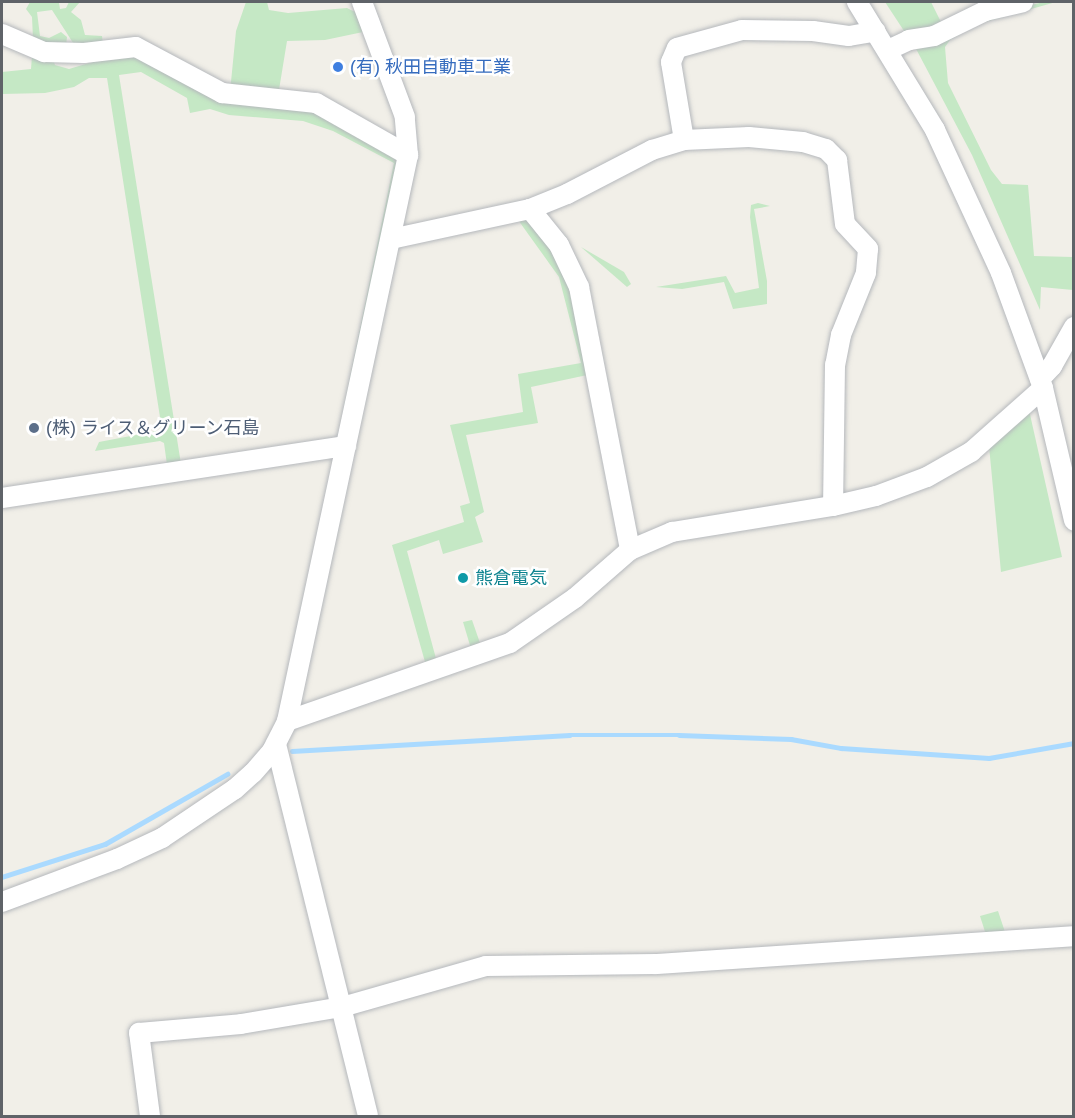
<!DOCTYPE html>
<meta charset="utf-8">
<style>
body{margin:0}
#map{position:relative;width:1075px;height:1118px;overflow:hidden;background:#f1efe8;font-family:Helvetica,"Noto Sans JP",sans-serif}
div>[style]{position:absolute}
.green>*{inset:0;background:#c5e8c5}
.stream>*{height:4.5px;margin:-2.25px;padding:0 2.25px;transform-origin:2.25px;border-radius:2.25px;background:#aadaff}
.roads{filter:drop-shadow(0 0 2px #b5b8bc) drop-shadow(0 0 2px #b5b8bc)}
.minor>*{height:20px;margin:-10px;padding:0 10px;transform-origin:10px;border-radius:10px;background:#fff}
.dots>*{width:16px;height:16px;translate:-50% -50%;box-sizing:border-box;border:3px solid #fff;border-radius:50%}
span{translate:-50% -50%;white-space:nowrap;text-align:center;line-height:1.15;-webkit-text-stroke:5px #fff;paint-order:stroke}
.shop-label{font-size:18px;color:#366cbe}
.left{translate:0 -50%;text-align:left}
.service-label{font-size:18px;color:#4e5e75}
.culture-label{font-size:18px;color:#0d838f}
.frame{position:absolute;inset:0;border:3px solid #5f6368;pointer-events:none}
</style>
<div id="map">
<div class="green">
<i style="clip-path:polygon(30px 2px,59px 3px,60px 9px,66px 8px,69px 2px,80px 2px,71px 12px,81px 20px,85px 35px,102px 36px,103px 44px,75px 46px,52px 10px,37px 12px,40px 36px,49px 38px,61px 32px,67px 37px,66px 46px,59px 50px,33px 39px,32px 17px,26px 9px)"></i>
<i style="clip-path:polygon(246px 2px,267px 2px,269px 10px,288px 13px,347px 8px,357px 13px,363px 32px,325px 40px,287px 41px,278px 96px,230px 92px,236px 31px)"></i>
<i style="clip-path:polygon(885px 2px,931px 2px,943px 26px,906px 34px)"></i>
<i style="clip-path:polygon(1044px 2px,1056px 2px,978px 24px,950px 40px,945px 47px,948px 83px,991px 170px,1002px 184px,1028px 185px,1034px 256px,1073px 257px,1073px 290px,1041px 287px,1040px 310px,972px 155px,914px 45px,986px 15px)"></i>
<i style="clip-path:polygon(129px 51px,173px 71px,320px 110px,402px 156px,339px 431px,394px 163px,333px 131px,303px 121px,229px 115px,210px 109px,190px 113px,187px 98px,141px 72px,119px 75px,181px 464px,167px 465px,164px 443px,160px 441px,95px 451px,99px 442px,162px 430px,107px 78px,89px 78px,74px 87px,45px 93px,2px 94px,2px 72px,31px 69px,32px 56px,53px 60px,55px 65px,69px 69px)"></i>
<i style="clip-path:polygon(758px 203px,770px 206px,754px 209px,767px 281px,767px 304px,733px 309px,724px 282px,682px 289px,656px 287px,726px 276px,735px 293px,759px 288px,750px 217px,751px 205px)"></i>
<i style="clip-path:polygon(528px 214px,566px 267px,592px 374px,531px 387px,538px 423px,466px 435px,484px 512px,475px 517px,483px 542px,443px 554px,439px 540px,407px 551px,438px 666px,427px 669px,392px 545px,464px 522px,460px 506px,470px 503px,450px 425px,523px 412px,518px 374px,581px 363px,559px 277px,516px 217px)"></i>
<i style="clip-path:polygon(581px 247px,624px 272px,631px 284px,627px 287px)"></i>
<i style="clip-path:polygon(1029px 410px,1062px 557px,1001px 572px,989px 446px)"></i>
<i style="clip-path:polygon(472px 620px,480px 643px,472px 652px,463px 622px)"></i>
<i style="clip-path:polygon(998px 911px,1007px 938px,987px 938px,980px 916px)"></i>
</div>
<div class="stream">
<i style="left:292px;top:751px;width:278px;rotate:-3.3deg"></i>
<i style="left:570px;top:735px;width:109px"></i>
<i style="left:679px;top:735px;width:112px;rotate:2deg"></i>
<i style="left:791px;top:739px;width:51px;rotate:10.2deg"></i>
<i style="left:841px;top:748px;width:148px;rotate:3.9deg"></i>
<i style="left:989px;top:758px;width:86px;rotate:-10deg"></i>
<i style="left:2px;top:877px;width:108px;rotate:-17.8deg"></i>
<i style="left:105px;top:844px;width:141px;rotate:-29.8deg"></i>
</div>
<div class="roads">
<div class="minor">
<i style="left:857px;top:2px;width:150px;rotate:58.6deg"></i>
<i style="left:935px;top:130px;width:157px;rotate:65.2deg"></i>
<i style="left:1001px;top:273px;width:122px;rotate:69.9deg"></i>
<i style="left:1043px;top:388px;width:136px;rotate:76.8deg"></i>
<i style="left:2px;top:34px;width:46px;rotate:23.2deg"></i>
<i style="left:44px;top:52px;width:40px;rotate:1.4deg"></i>
<i style="left:84px;top:53px;width:52px;rotate:-6.6deg"></i>
<i style="left:136px;top:47px;width:98px;rotate:28.1deg"></i>
<i style="left:222px;top:93px;width:95px;rotate:6.1deg"></i>
<i style="left:316px;top:103px;width:106px;rotate:29.5deg"></i>
<i style="left:888px;top:50px;width:23px;rotate:-25deg"></i>
<i style="left:909px;top:40px;width:25px;rotate:-9deg"></i>
<i style="left:934px;top:36px;width:57px;rotate:-26.1deg"></i>
<i style="left:985px;top:11px;width:39px;rotate:-13deg"></i>
<i style="left:684px;top:140px;width:79px;rotate:-99.5deg"></i>
<i style="left:671px;top:62px;width:15px;rotate:-67deg"></i>
<i style="left:677px;top:48px;width:67px;rotate:-15.5deg"></i>
<i style="left:742px;top:30px;width:71px;rotate:0.8deg"></i>
<i style="left:813px;top:31px;width:36px;rotate:8deg"></i>
<i style="left:849px;top:36px;width:27px;rotate:-10deg"></i>
<i style="left:530px;top:209px;width:46px;rotate:51.1deg"></i>
<i style="left:559px;top:245px;width:47px;rotate:64.5deg"></i>
<i style="left:579px;top:287px;width:268px;rotate:79deg"></i>
<i style="left:391px;top:239px;width:142px;rotate:-12.2deg"></i>
<i style="left:530px;top:209px;width:40px;rotate:-22deg"></i>
<i style="left:567px;top:194px;width:96px;rotate:-27.4deg"></i>
<i style="left:652px;top:150px;width:34px;rotate:-17deg"></i>
<i style="left:684px;top:140px;width:65px;rotate:-2.6deg"></i>
<i style="left:749px;top:137px;width:54px;rotate:5.3deg"></i>
<i style="left:803px;top:142px;width:24px;rotate:17deg"></i>
<i style="left:826px;top:149px;width:16px;rotate:45deg"></i>
<i style="left:837px;top:160px;width:64px;rotate:82.9deg"></i>
<i style="left:845px;top:224px;width:34px;rotate:47deg"></i>
<i style="left:868px;top:249px;width:24px;rotate:95deg"></i>
<i style="left:866px;top:273px;width:67px;rotate:112deg"></i>
<i style="left:841px;top:335px;width:31px;rotate:101deg"></i>
<i style="left:835px;top:365px;width:141px;rotate:90.8deg"></i>
<i style="left:1040px;top:379px;width:18px;rotate:-47deg"></i>
<i style="left:1052px;top:366px;width:45px;rotate:-60.6deg"></i>
<i style="left:2px;top:498px;width:348px;rotate:-8.6deg"></i>
<i style="left:287px;top:721px;width:236px;rotate:-19.3deg"></i>
<i style="left:510px;top:643px;width:79px;rotate:-34.7deg"></i>
<i style="left:575px;top:598px;width:73px;rotate:-41.1deg"></i>
<i style="left:630px;top:550px;width:46px;rotate:-23.2deg"></i>
<i style="left:672px;top:532px;width:163px;rotate:-9.2deg"></i>
<i style="left:833px;top:506px;width:44px;rotate:-13.1deg"></i>
<i style="left:876px;top:496px;width:54px;rotate:-20.4deg"></i>
<i style="left:927px;top:477px;width:51px;rotate:-29.6deg"></i>
<i style="left:971px;top:452px;width:96px;rotate:-41.6deg"></i>
<i style="left:276px;top:744px;width:383px;rotate:76.1deg"></i>
<i style="left:2px;top:902px;width:123px;rotate:-20.5deg"></i>
<i style="left:117px;top:859px;width:50px;rotate:-25deg"></i>
<i style="left:162px;top:838px;width:88px;rotate:-33.9deg"></i>
<i style="left:235px;top:789px;width:24px;rotate:-42deg"></i>
<i style="left:253px;top:773px;width:29px;rotate:-49deg"></i>
<i style="left:272px;top:751px;width:34px;rotate:-63deg"></i>
<i style="left:287px;top:721px;width:579px;rotate:-77.93deg"></i>
<i style="left:408px;top:155px;width:38px;rotate:-95deg"></i>
<i style="left:405px;top:117px;width:123px;rotate:-110.5deg"></i>
<i style="left:150px;top:1116px;width:84px;rotate:-97.5deg"></i>
<i style="left:139px;top:1033px;width:102px;rotate:-5deg"></i>
<i style="left:241px;top:1024px;width:102px;rotate:-9.6deg"></i>
<i style="left:342px;top:1007px;width:150px;rotate:-15.9deg"></i>
<i style="left:486px;top:966px;width:170px;rotate:-0.7deg"></i>
<i style="left:656px;top:964px;width:419px;rotate:-3.8deg"></i>
</div>
</div>
<div class="dots">
<i style="left:338px;top:67px;background:#3f7fe0"></i>
<i style="left:34px;top:428px;background:#5c6f8a"></i>
<i style="left:463px;top:578px;background:#0f9aa8"></i>
</div>
<div class="shop-label">
<span class="left" style="left:350px;top:67px">(有) 秋田自動車工業</span>
</div>
<div class="service-label">
<span class="left" style="left:46px;top:428px">(株) ライス＆グリーン石島</span>
</div>
<div class="culture-label">
<span class="left" style="left:475px;top:578px">熊倉電気</span>
</div>
<div class="frame"></div>
</div>
